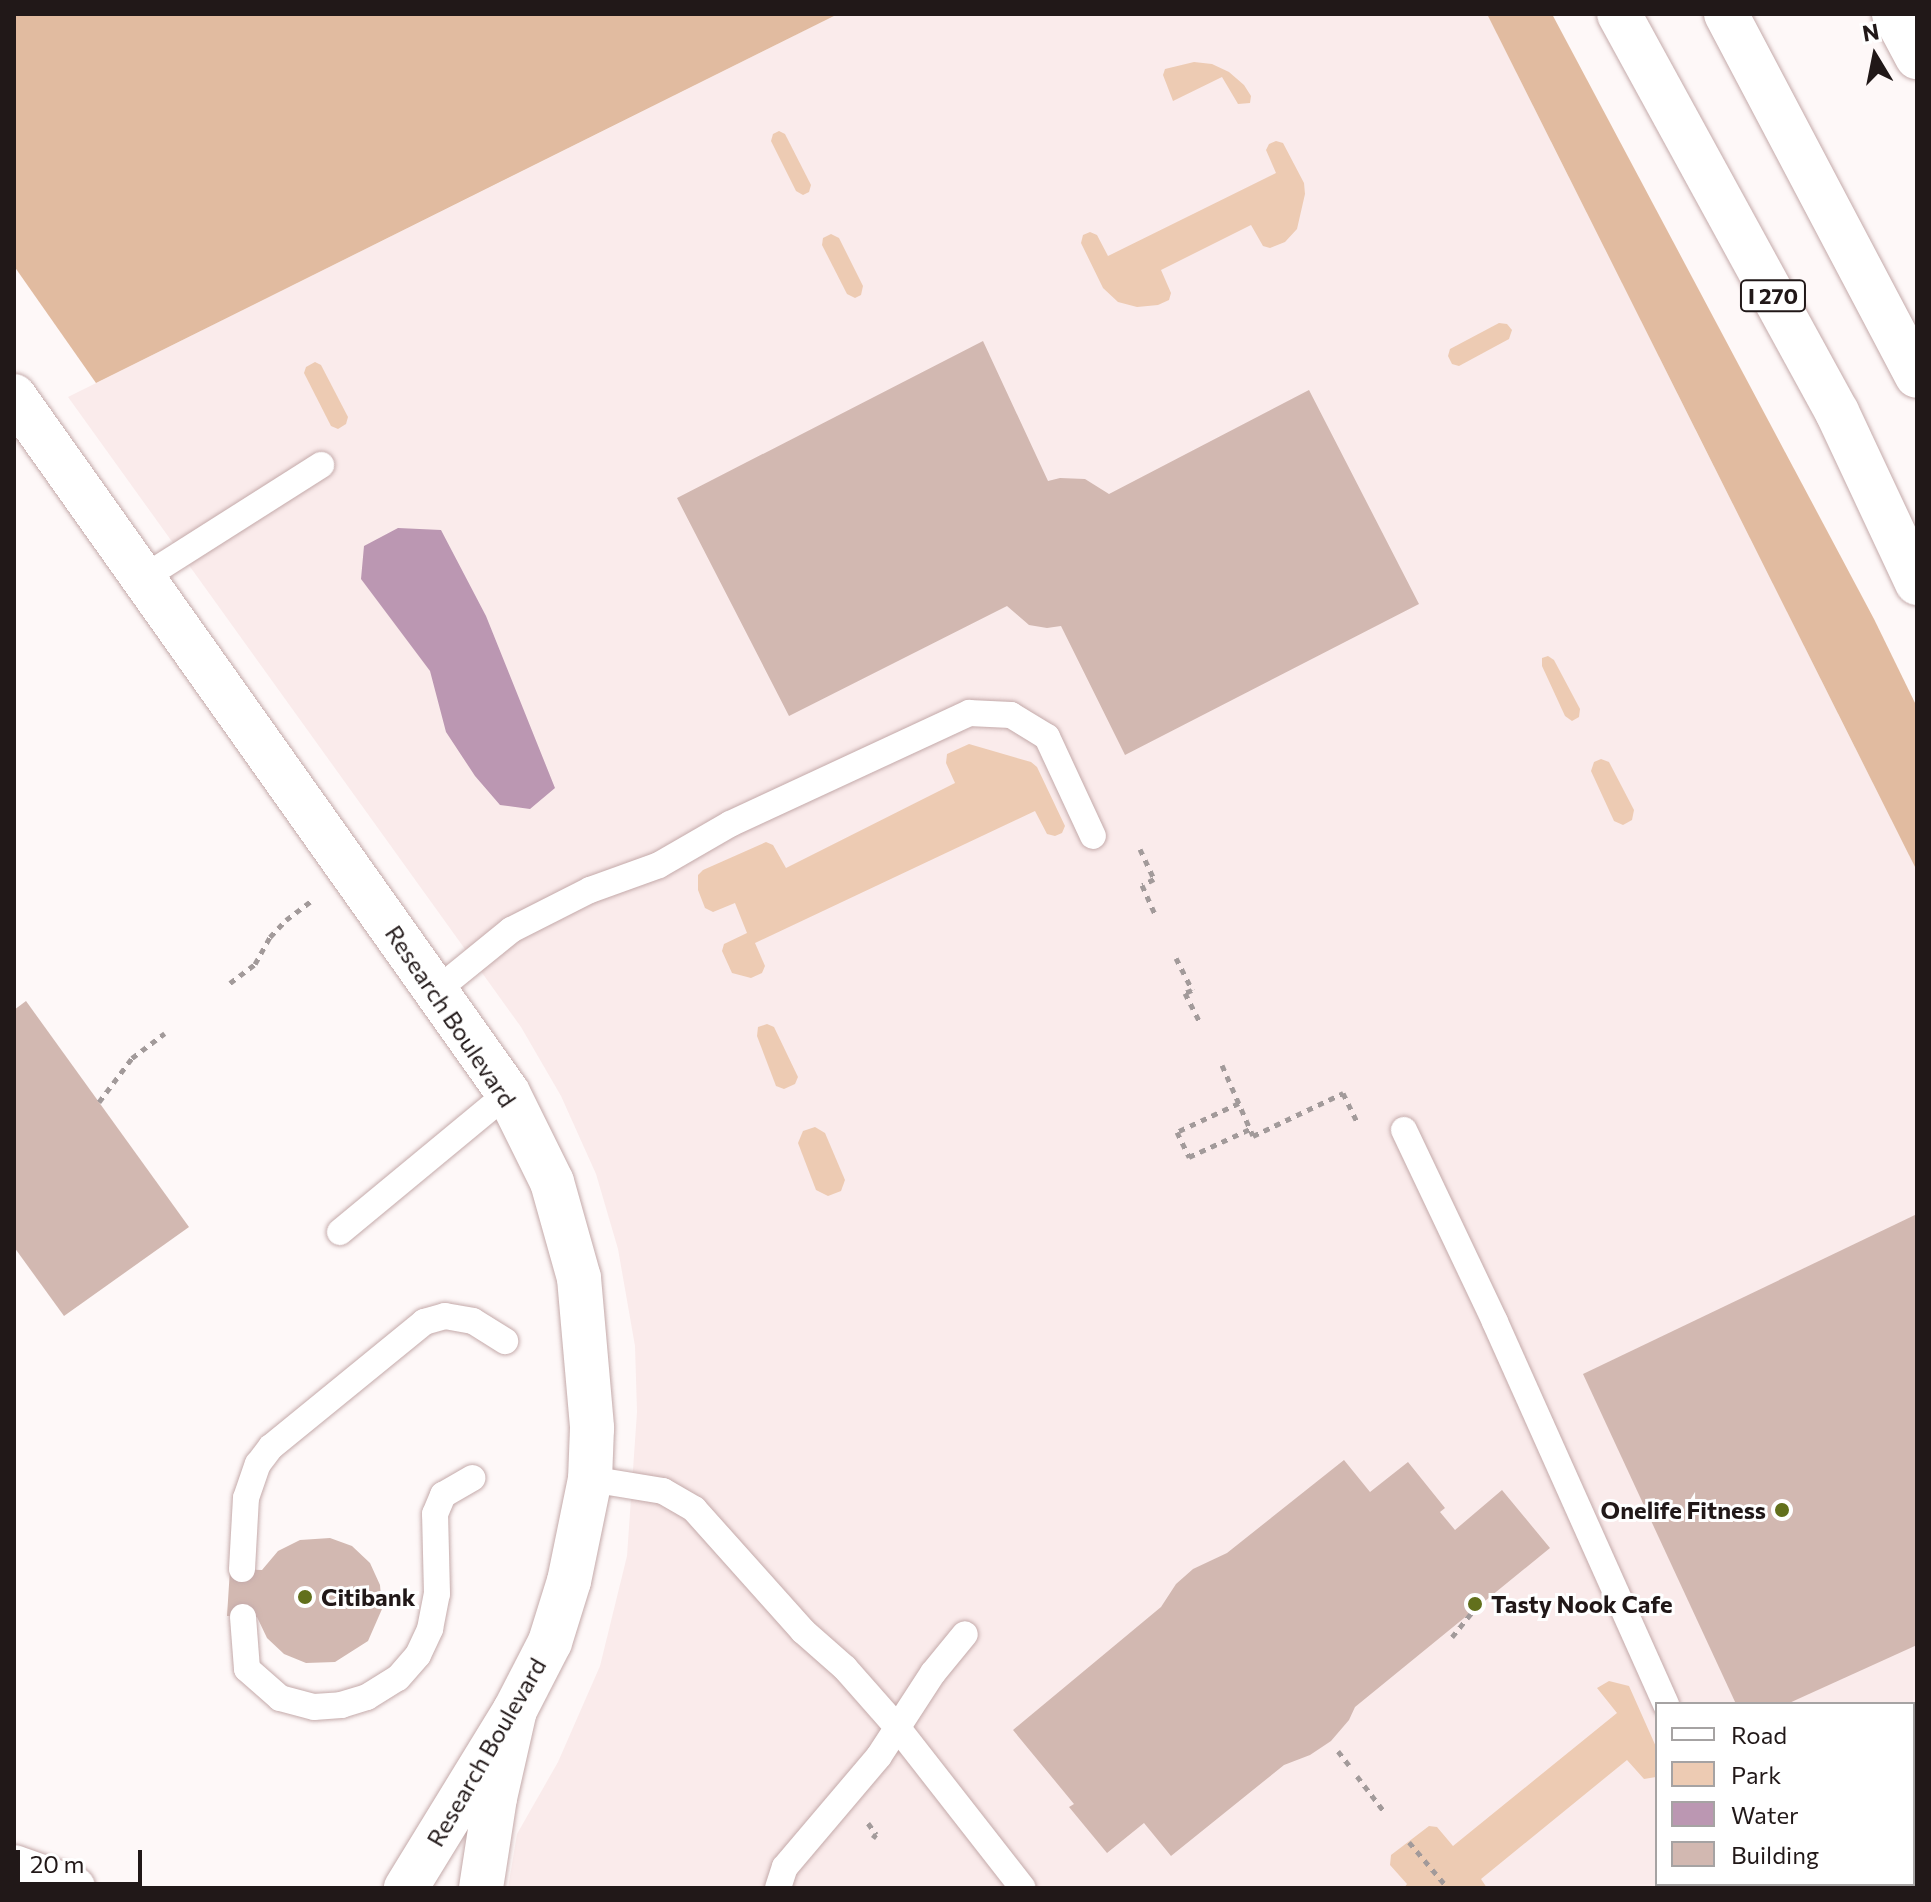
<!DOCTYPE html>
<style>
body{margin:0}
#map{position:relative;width:1931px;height:1902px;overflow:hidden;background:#fef8f8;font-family:Commissioner,sans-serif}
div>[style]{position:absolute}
.built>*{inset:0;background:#faebeb}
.green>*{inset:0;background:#edcbb3}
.forest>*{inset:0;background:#e1bba0}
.water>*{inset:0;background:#bb97b2}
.building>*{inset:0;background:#d2b8b1}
.path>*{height:5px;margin-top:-2.5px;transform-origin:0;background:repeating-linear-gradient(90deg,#a29a9a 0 6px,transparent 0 12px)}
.roads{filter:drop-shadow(0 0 2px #c4aaaa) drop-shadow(0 0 2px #c4aaaa)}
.service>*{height:26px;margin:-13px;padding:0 13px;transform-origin:13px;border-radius:13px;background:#fff}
.tertiary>*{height:44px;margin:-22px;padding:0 22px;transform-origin:22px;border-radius:22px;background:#fff}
.primary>*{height:44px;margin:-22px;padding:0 22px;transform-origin:22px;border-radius:22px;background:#fff}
.motorway>*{height:44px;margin:-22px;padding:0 22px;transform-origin:22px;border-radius:22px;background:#fff}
.dots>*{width:22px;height:22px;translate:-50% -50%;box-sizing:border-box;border:4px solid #fff;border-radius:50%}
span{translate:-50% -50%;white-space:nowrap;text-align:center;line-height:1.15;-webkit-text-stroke:6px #fff;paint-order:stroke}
.shield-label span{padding:2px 6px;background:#fff;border:2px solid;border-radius:6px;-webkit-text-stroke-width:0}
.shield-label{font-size:22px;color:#211818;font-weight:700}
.street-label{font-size:24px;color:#211818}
.poi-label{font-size:24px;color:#211818;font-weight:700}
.right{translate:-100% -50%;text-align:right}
.left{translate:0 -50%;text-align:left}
.frame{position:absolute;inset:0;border:16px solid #211818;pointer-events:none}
.legend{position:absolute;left:1655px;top:1702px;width:260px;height:184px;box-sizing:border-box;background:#fff;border:2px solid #a6a3a3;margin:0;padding:10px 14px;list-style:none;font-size:24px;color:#211818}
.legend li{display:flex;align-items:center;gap:16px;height:40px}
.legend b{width:40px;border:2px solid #a6a3a3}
.north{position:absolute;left:1835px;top:16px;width:80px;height:80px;-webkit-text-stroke:6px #fff;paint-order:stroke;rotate:350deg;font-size:22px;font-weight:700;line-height:32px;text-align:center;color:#211818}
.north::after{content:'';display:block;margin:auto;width:28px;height:36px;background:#211818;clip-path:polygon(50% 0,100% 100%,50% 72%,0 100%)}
.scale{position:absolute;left:16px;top:1850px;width:126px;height:36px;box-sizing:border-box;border:4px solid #211818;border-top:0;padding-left:10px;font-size:24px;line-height:28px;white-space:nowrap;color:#211818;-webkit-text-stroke:6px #fff;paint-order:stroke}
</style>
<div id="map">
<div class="built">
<i style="clip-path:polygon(evenodd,838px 14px,1487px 14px,1917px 871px,1917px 1888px,508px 1888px,517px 1834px,558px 1762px,600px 1666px,627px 1556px,637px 1412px,635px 1346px,618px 1249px,596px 1174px,561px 1096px,521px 1027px,68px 397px,838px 14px,1657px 1704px,1913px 1704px,1913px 1884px,1657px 1884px,1657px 1704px)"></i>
</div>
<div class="green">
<i style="clip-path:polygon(1194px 62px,1212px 64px,1229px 72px,1244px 85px,1251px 96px,1250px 103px,1238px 104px,1222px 77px,1173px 101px,1163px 75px,1165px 69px)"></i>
<i style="clip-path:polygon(779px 131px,785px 134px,811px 185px,809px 192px,803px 195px,796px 191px,771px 141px,773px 134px)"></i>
<i style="clip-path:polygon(1276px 141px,1283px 143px,1304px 183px,1305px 194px,1297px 229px,1285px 242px,1270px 248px,1263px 246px,1251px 225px,1161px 270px,1171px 293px,1169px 300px,1158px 305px,1137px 307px,1118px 302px,1103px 288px,1081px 243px,1083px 235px,1090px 232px,1097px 235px,1108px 256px,1276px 173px,1266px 150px,1269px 144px)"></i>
<i style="clip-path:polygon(831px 234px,839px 238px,863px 286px,861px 295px,855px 298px,847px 294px,822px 245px,823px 238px)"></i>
<i style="clip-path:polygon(1499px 323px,1507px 324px,1512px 330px,1509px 339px,1459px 366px,1452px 364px,1448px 356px,1450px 349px)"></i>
<i style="clip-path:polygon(315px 362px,321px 365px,348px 417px,346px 424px,338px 429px,331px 426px,304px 373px,306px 367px)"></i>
<i style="clip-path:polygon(1548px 656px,1554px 660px,1580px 709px,1579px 717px,1572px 721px,1565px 716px,1542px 666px,1542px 658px)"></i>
<i style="clip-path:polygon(969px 744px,1031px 762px,1037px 767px,1065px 826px,1062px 833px,1055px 836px,1047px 834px,1035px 811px,755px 943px,765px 966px,762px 973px,751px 978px,732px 973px,722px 951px,724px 944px,747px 933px,735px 903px,713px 912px,705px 908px,698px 890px,698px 875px,703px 870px,766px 842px,773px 845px,786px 868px,955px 783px,946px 763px,947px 754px)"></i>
<i style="clip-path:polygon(1601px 759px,1609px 762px,1634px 810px,1632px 820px,1623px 825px,1614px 821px,1591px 771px,1594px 762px)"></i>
<i style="clip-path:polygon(767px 1024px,774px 1027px,798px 1077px,795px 1084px,784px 1089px,776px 1086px,757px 1036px,758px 1027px)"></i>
<i style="clip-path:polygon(815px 1127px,825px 1133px,845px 1180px,841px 1191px,828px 1196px,816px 1190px,798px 1143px,803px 1131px)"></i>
<i style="clip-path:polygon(1609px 1681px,1629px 1686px,1657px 1749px,1656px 1777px,1644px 1779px,1627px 1760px,1481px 1879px,1487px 1888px,1404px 1888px,1407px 1884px,1390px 1865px,1391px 1855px,1429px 1826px,1437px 1827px,1453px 1846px,1617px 1713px,1597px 1688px)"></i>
</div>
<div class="forest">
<i style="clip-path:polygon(14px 14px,838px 14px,96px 383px,14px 266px)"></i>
<i style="clip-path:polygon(1487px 14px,1552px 14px,1874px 619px,1917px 707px,1917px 871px)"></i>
</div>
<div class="water">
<i style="clip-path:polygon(398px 528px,441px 530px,486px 616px,555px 788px,530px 809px,500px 805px,475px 776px,446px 732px,430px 671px,361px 579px,364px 546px)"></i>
</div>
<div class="building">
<i style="clip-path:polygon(983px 341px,1048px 481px,1060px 478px,1085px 479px,1109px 494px,1309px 390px,1419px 604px,1125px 755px,1061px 626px,1047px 628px,1029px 625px,1007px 606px,789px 716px,677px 498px)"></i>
<i style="clip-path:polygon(26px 1001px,189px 1227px,64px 1316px,14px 1247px,14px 1010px)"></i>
<i style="clip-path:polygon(1917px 1214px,1917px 1645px,1787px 1704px,1736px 1704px,1583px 1374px)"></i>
<i style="clip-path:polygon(1344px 1460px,1370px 1492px,1408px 1462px,1445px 1508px,1440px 1512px,1455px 1530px,1502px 1490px,1550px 1548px,1355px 1707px,1349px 1720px,1331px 1741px,1310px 1755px,1284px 1765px,1171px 1856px,1144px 1823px,1107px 1853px,1069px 1807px,1074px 1804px,1013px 1730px,1161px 1607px,1176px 1584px,1193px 1569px,1227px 1553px)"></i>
<i style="clip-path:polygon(330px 1538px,352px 1546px,370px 1563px,380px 1585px,382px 1609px,368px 1641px,335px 1662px,306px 1663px,284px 1654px,267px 1638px,257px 1617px,227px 1616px,230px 1569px,262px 1570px,278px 1551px,300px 1540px)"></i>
</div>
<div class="path">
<i style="left:1140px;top:849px;width:33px;rotate:65deg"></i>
<i style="left:1154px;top:879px;width:13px;rotate:153deg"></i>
<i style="left:1142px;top:885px;width:34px;rotate:66deg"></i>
<i style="left:1176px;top:958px;width:36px;rotate:63deg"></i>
<i style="left:1192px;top:990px;width:8px;rotate:157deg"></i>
<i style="left:1185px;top:993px;width:34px;rotate:63deg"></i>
<i style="left:230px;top:983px;width:31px;rotate:-37deg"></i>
<i style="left:255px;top:964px;width:31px;rotate:-61deg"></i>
<i style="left:270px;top:937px;width:23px;rotate:-47deg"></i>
<i style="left:286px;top:920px;width:31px;rotate:-37deg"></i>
<i style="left:1222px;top:1065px;width:77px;rotate:66.4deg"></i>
<i style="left:1253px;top:1136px;width:100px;rotate:-25.5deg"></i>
<i style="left:1343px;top:1093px;width:34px;rotate:64deg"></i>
<i style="left:99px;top:1102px;width:55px;rotate:-53.1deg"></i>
<i style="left:132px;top:1058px;width:41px;rotate:-37.1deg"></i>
<i style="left:1239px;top:1103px;width:68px;rotate:154.9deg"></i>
<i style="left:1177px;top:1132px;width:28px;rotate:64deg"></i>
<i style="left:1189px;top:1157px;width:67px;rotate:-24.7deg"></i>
<i style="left:1452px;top:1637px;width:36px;rotate:-51deg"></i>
<i style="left:1338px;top:1751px;width:18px;rotate:52deg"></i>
<i style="left:1357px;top:1776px;width:43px;rotate:52.6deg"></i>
<i style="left:868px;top:1823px;width:14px;rotate:54deg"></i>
<i style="left:876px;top:1834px;width:5px;rotate:127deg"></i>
<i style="left:1409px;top:1842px;width:60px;rotate:49.7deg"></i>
</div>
<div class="roads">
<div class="service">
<i style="left:143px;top:578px;width:211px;rotate:-32.4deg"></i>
<i style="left:436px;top:991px;width:97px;rotate:-39.1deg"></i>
<i style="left:511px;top:930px;width:89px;rotate:-26.9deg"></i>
<i style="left:590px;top:890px;width:73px;rotate:-19.9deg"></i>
<i style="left:659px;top:865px;width:82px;rotate:-30deg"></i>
<i style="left:730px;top:824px;width:264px;rotate:-24.9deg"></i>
<i style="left:969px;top:713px;width:42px;rotate:2.7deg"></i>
<i style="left:1011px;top:715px;width:42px;rotate:31.4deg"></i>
<i style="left:1047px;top:737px;width:109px;rotate:65.1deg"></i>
<i style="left:1404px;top:1130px;width:212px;rotate:64.6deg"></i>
<i style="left:1495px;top:1322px;width:419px;rotate:65.9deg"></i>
<i style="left:340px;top:1232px;width:218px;rotate:-39.6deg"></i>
<i style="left:590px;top:1479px;width:74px;rotate:9.3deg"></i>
<i style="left:663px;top:1491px;width:36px;rotate:30deg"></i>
<i style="left:694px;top:1509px;width:164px;rotate:48.2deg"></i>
<i style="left:803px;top:1631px;width:56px;rotate:41.4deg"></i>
<i style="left:845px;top:1668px;width:79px;rotate:48.6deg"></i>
<i style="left:897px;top:1727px;width:204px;rotate:52deg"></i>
<i style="left:242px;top:1569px;width:71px;rotate:-86.8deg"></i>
<i style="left:246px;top:1498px;width:36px;rotate:-71deg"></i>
<i style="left:258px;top:1464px;width:21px;rotate:-53deg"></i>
<i style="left:271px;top:1447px;width:198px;rotate:-39.2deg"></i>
<i style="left:424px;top:1322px;width:22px;rotate:-16deg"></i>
<i style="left:445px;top:1316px;width:28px;rotate:10deg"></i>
<i style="left:473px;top:1321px;width:38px;rotate:32deg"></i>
<i style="left:243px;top:1617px;width:52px;rotate:85.6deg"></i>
<i style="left:247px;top:1669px;width:44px;rotate:41.3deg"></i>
<i style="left:280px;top:1698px;width:35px;rotate:15deg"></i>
<i style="left:314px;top:1707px;width:27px;rotate:-4deg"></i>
<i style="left:341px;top:1705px;width:27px;rotate:-17deg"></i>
<i style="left:367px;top:1697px;width:36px;rotate:-32deg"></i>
<i style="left:398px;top:1678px;width:30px;rotate:-49deg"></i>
<i style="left:418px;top:1655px;width:29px;rotate:-65deg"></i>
<i style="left:430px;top:1629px;width:36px;rotate:-79deg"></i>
<i style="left:437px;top:1594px;width:80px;rotate:-91.4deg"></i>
<i style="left:435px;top:1514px;width:21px;rotate:-67deg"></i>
<i style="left:443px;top:1495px;width:34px;rotate:-30deg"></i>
<i style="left:1752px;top:1884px;width:4px;rotate:63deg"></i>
<i style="left:778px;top:1888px;width:22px;rotate:-72deg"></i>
<i style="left:785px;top:1867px;width:145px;rotate:-49.7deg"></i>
<i style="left:879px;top:1756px;width:99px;rotate:-57deg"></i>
<i style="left:933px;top:1673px;width:50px;rotate:-50.6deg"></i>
</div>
<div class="tertiary">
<i style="left:14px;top:396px;width:854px;rotate:54.67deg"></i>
<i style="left:508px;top:1093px;width:99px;rotate:63.7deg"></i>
<i style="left:552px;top:1182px;width:100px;rotate:74.3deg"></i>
<i style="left:579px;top:1278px;width:151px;rotate:85deg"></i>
<i style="left:592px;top:1428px;width:51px;rotate:92.2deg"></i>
<i style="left:590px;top:1479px;width:104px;rotate:101.6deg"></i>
<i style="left:569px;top:1581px;width:64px;rotate:107.3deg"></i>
<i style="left:550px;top:1642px;width:76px;rotate:117.2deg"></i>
<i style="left:515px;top:1710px;width:209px;rotate:121.5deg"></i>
</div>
<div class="primary">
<i style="left:14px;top:1867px;width:63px;rotate:19.6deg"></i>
<i style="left:481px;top:1888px;width:91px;rotate:-81.2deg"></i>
<i style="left:495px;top:1798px;width:90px;rotate:-77.2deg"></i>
</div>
<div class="motorway">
<i style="left:1619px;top:14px;width:454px;rotate:61.3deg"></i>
<i style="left:1837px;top:412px;width:189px;rotate:64.9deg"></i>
<i style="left:1726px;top:14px;width:409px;rotate:62.2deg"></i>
<i style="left:1894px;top:14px;width:49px;rotate:61.9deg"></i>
</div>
</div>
<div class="dots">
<i style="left:1782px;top:1510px;background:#62701c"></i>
<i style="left:305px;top:1597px;background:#62701c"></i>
<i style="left:1475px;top:1604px;background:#62701c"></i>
</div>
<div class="shield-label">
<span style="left:1773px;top:296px">I 270</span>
</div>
<div class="street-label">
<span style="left:451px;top:1016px;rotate:56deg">Research Boulevard</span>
<span style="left:486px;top:1752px;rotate:-60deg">Research Boulevard</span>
</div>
<div class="poi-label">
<span class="right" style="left:1766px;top:1510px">Onelife Fitness</span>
<span class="left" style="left:321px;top:1597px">Citibank</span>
<span class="left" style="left:1491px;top:1604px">Tasty Nook Cafe</span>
</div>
<div class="frame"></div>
<ul class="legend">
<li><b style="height:10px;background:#fff"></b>Road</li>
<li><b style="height:22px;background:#edcbb3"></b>Park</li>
<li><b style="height:22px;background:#bb97b2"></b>Water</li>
<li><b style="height:22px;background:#d2b8b1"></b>Building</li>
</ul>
<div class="north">N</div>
<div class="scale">20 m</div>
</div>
